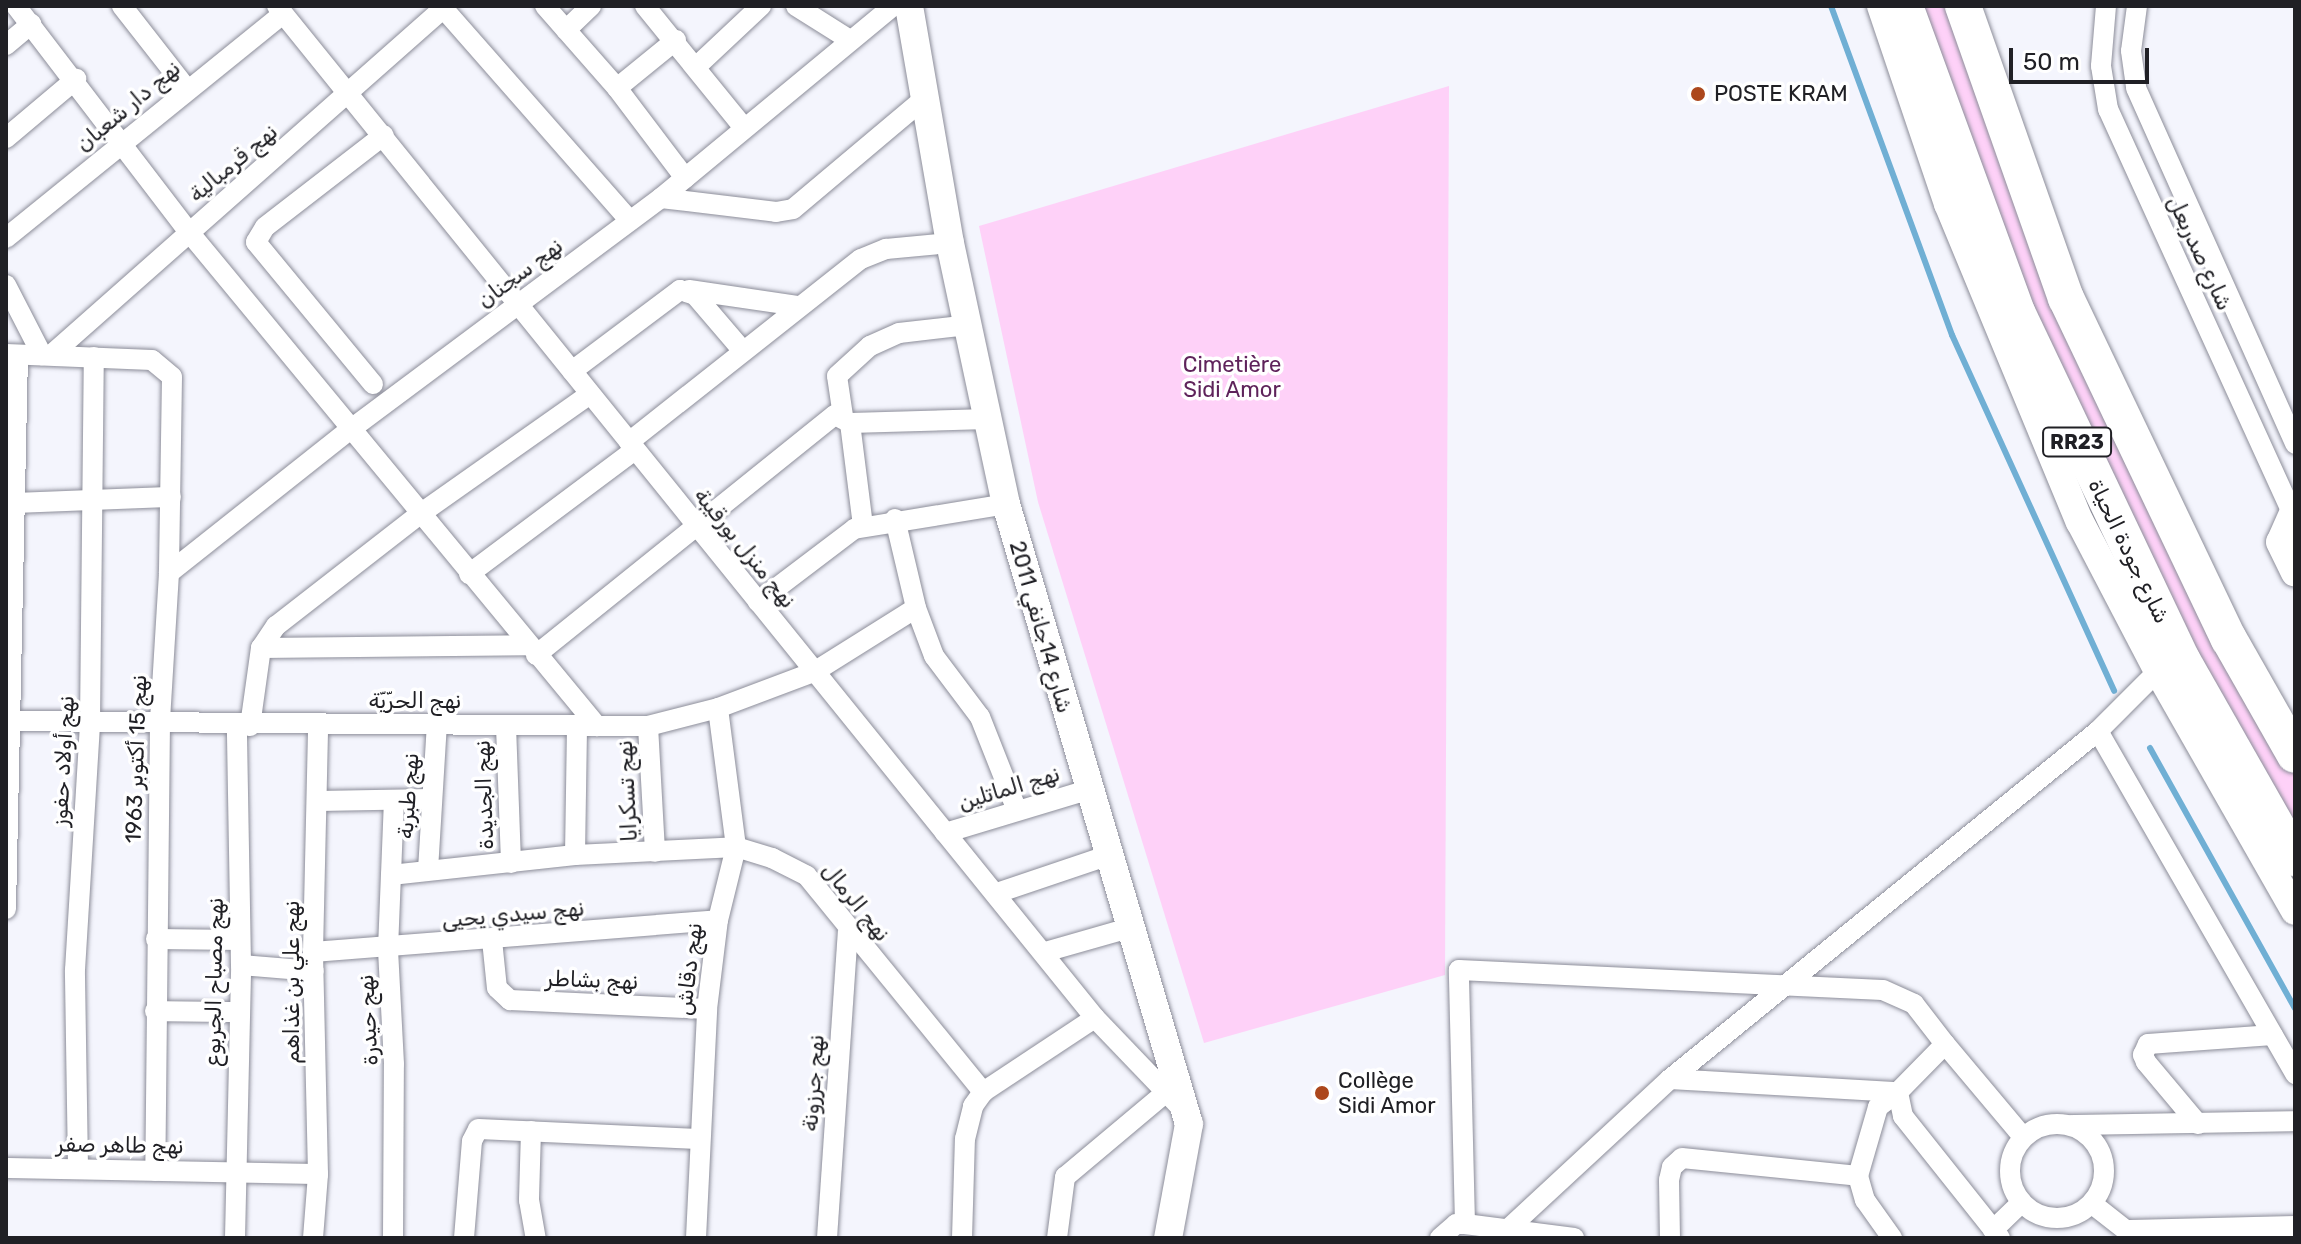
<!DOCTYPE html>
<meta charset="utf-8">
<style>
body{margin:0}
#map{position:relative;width:2301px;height:1244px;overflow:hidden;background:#f4f5fd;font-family:Rubik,Vazirmatn,sans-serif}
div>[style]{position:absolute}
.green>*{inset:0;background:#fed1f8}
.stream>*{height:6px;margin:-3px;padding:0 3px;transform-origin:3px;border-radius:3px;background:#70afd4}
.roads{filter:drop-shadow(0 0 2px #8c8d99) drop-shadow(0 0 2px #8c8d99)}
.street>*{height:20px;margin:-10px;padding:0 10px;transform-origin:10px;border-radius:10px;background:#fff}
.street>.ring{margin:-10px;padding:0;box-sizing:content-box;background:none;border:20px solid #fff;border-radius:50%}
.secondary>*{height:28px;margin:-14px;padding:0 14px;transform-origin:14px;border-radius:14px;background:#fff}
.highway>*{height:36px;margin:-18px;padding:0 18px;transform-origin:18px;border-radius:18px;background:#fff}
.dots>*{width:22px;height:22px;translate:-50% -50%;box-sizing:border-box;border:4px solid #fff;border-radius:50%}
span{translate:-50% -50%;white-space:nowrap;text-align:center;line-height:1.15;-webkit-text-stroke:7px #fff;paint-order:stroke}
.shield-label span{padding:2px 6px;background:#fff;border:2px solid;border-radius:6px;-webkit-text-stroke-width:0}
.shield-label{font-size:20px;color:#202025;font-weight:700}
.poi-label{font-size:22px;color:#202025}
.left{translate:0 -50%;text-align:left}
.street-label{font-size:22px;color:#202025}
.park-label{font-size:22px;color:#5f235b}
.frame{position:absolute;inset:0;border:8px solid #202025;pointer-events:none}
.scale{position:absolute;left:2009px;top:48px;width:140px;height:36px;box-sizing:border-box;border:4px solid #202025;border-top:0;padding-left:10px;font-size:24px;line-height:28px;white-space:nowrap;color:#202025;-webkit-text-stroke:6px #fff;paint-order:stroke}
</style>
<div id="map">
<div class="green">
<i style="clip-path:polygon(1915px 6px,1944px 6px,1990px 134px,2295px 773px,2295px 833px,2193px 653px,2029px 310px)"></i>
<i style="clip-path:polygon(1449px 86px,1445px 975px,1204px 1043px,1038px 502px,979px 226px)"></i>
</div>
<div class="stream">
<i style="left:1831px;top:6px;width:351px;rotate:69.8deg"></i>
<i style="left:1952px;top:335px;width:391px;rotate:65.5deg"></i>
<i style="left:2150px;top:748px;width:298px;rotate:60.9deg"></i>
</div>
<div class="roads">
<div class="street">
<i style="left:16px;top:6px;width:285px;rotate:52.6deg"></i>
<i style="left:189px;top:232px;width:641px;rotate:50.45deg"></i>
<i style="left:122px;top:6px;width:104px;rotate:52deg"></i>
<i style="left:277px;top:6px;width:1301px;rotate:51.05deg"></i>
<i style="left:1095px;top:1018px;width:130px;rotate:46.2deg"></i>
<i style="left:545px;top:6px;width:109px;rotate:48.7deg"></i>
<i style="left:617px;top:88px;width:113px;rotate:52.9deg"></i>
<i style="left:645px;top:6px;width:157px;rotate:50.9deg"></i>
<i style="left:796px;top:6px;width:64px;rotate:32.2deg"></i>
<i style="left:2106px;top:6px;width:60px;rotate:94.8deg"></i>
<i style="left:2101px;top:66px;width:44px;rotate:80.8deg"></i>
<i style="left:2108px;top:109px;width:442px;rotate:65.5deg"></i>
<i style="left:2137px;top:6px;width:45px;rotate:97.6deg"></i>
<i style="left:2131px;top:51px;width:37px;rotate:82deg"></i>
<i style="left:2136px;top:88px;width:390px;rotate:65.9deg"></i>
<i style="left:443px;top:8px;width:283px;rotate:48.7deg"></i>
<i style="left:566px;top:30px;width:35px;rotate:-44deg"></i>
<i style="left:6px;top:45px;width:33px;rotate:-40deg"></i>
<i style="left:697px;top:66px;width:88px;rotate:-43.2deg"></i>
<i style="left:617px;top:88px;width:76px;rotate:-39.1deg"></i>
<i style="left:6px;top:138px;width:92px;rotate:-40.1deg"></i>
<i style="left:661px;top:198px;width:116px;rotate:6.9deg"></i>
<i style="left:776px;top:212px;width:17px;rotate:-10deg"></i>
<i style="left:793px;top:209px;width:175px;rotate:-40.1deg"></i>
<i style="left:6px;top:238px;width:356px;rotate:-39deg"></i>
<i style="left:6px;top:285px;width:79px;rotate:62.8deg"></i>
<i style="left:689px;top:290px;width:111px;rotate:8.3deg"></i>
<i style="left:6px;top:354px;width:146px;rotate:2.4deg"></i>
<i style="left:152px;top:360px;width:26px;rotate:40deg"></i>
<i style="left:172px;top:377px;width:196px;rotate:90.9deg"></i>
<i style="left:169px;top:573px;width:149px;rotate:93.5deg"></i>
<i style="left:160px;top:722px;width:449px;rotate:90.6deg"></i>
<i style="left:51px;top:355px;width:527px;rotate:-41.46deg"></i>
<i style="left:572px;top:371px;width:135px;rotate:-36.9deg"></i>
<i style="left:680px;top:290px;width:16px;rotate:18deg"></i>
<i style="left:695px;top:295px;width:74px;rotate:49.4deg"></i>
<i style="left:373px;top:384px;width:184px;rotate:-129.5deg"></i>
<i style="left:256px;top:242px;width:17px;rotate:-59deg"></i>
<i style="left:265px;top:227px;width:150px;rotate:-37.7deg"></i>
<i style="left:843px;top:416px;width:40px;rotate:-98.5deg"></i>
<i style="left:837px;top:376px;width:45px;rotate:-42.3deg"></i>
<i style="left:870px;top:346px;width:32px;rotate:-24deg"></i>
<i style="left:899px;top:333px;width:69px;rotate:-6.6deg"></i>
<i style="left:850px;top:423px;width:138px;rotate:-1.7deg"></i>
<i style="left:629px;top:442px;width:295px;rotate:-38.3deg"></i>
<i style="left:861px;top:259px;width:27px;rotate:-22deg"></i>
<i style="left:886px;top:249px;width:64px;rotate:-5.4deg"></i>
<i style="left:12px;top:503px;width:159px;rotate:-2.2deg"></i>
<i style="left:895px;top:519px;width:91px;rotate:76.7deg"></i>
<i style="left:169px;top:573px;width:232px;rotate:-38.4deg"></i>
<i style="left:351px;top:429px;width:387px;rotate:-36.7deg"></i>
<i style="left:661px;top:198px;width:301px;rotate:-39.6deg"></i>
<i style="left:469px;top:574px;width:207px;rotate:-36.8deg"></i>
<i style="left:758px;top:602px;width:121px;rotate:-37.2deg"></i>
<i style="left:854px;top:529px;width:154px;rotate:-9.3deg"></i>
<i style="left:261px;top:648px;width:267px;rotate:-0.6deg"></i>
<i style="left:536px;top:655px;width:383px;rotate:-38.8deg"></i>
<i style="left:835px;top:415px;width:17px;rotate:28deg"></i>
<i style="left:850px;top:423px;width:104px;rotate:82.8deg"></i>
<i style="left:2158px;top:671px;width:85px;rotate:135deg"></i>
<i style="left:2098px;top:731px;width:396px;rotate:60.1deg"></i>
<i style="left:6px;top:721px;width:642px;rotate:0.45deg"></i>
<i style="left:648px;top:726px;width:72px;rotate:-14.4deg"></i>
<i style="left:718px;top:708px;width:103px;rotate:-20.6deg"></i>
<i style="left:814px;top:672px;width:120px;rotate:-32.1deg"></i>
<i style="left:916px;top:608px;width:51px;rotate:69.4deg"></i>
<i style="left:934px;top:656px;width:76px;rotate:53deg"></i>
<i style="left:980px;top:717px;width:98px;rotate:68.4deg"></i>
<i style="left:250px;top:726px;width:79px;rotate:-82deg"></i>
<i style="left:261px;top:648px;width:27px;rotate:-56deg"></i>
<i style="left:276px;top:626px;width:182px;rotate:-37.9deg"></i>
<i style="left:420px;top:514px;width:208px;rotate:-35.2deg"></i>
<i style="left:506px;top:726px;width:137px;rotate:87.9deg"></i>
<i style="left:648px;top:726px;width:126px;rotate:86.8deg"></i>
<i style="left:319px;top:801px;width:111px;rotate:-1deg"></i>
<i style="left:945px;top:833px;width:148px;rotate:-16.8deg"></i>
<i style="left:575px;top:855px;width:130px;rotate:-89.1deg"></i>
<i style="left:428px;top:870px;width:146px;rotate:-86.5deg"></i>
<i style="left:391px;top:875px;width:185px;rotate:-6.2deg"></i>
<i style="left:575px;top:855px;width:161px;rotate:-2.8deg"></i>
<i style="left:736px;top:847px;width:38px;rotate:17deg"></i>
<i style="left:772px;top:858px;width:39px;rotate:27deg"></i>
<i style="left:807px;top:876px;width:279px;rotate:50.8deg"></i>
<i style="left:997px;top:893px;width:118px;rotate:-18.7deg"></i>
<i style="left:6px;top:909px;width:554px;rotate:-88.76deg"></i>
<i style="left:156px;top:939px;width:84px;rotate:0.7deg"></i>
<i style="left:492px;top:940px;width:48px;rotate:84.1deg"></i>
<i style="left:497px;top:988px;width:18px;rotate:43deg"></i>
<i style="left:510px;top:1000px;width:197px;rotate:2.6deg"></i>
<i style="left:313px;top:952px;width:406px;rotate:-4.5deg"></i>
<i style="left:1045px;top:952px;width:87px;rotate:-15.9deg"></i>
<i style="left:241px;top:965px;width:73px;rotate:4.7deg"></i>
<i style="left:155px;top:1011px;width:84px;rotate:0.7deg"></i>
<i style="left:1670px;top:1079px;width:228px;rotate:3.3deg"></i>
<i style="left:1898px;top:1092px;width:25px;rotate:143deg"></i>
<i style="left:1878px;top:1107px;width:72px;rotate:106.2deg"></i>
<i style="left:1858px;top:1176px;width:25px;rotate:74deg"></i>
<i style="left:1865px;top:1200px;width:47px;rotate:54.6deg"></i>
<i class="ring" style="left:2010px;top:1124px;width:74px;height:74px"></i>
<i style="left:2198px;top:1124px;width:81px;rotate:-130deg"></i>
<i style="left:2146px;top:1062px;width:8px;rotate:-113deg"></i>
<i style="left:2143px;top:1055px;width:12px;rotate:-66deg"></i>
<i style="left:2148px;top:1044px;width:125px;rotate:-4.1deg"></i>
<i style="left:2071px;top:1125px;width:224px;rotate:-1deg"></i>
<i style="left:531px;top:1131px;width:69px;rotate:91.7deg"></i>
<i style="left:529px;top:1200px;width:39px;rotate:80deg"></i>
<i style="left:6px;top:1168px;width:312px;rotate:1.1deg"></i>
<i style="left:78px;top:1168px;width:198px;rotate:-90.9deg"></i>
<i style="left:75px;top:970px;width:248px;rotate:-86.5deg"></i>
<i style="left:90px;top:722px;width:365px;rotate:-89.4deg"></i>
<i style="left:2095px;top:1206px;width:52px;rotate:38deg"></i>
<i style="left:1465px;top:1224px;width:254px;rotate:-91.4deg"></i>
<i style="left:1459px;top:970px;width:424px;rotate:2.7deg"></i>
<i style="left:1883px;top:990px;width:34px;rotate:24deg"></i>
<i style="left:1914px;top:1004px;width:51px;rotate:52.2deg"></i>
<i style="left:1507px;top:1230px;width:222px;rotate:-42.8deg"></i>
<i style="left:1670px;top:1079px;width:552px;rotate:-39.11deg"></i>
<i style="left:1993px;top:1230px;width:40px;rotate:-44deg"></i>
<i style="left:2130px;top:1230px;width:165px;rotate:-1.4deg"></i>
<i style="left:235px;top:1238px;width:273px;rotate:-88.7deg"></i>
<i style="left:241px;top:965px;width:239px;rotate:-91deg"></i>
<i style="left:313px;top:1238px;width:64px;rotate:-85.5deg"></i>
<i style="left:318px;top:1174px;width:222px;rotate:-91.3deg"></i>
<i style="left:313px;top:952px;width:227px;rotate:-88.7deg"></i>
<i style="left:393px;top:1238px;width:174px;rotate:-89.7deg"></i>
<i style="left:394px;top:1064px;width:115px;rotate:-93deg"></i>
<i style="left:388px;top:949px;width:149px;rotate:-87.7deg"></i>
<i style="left:464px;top:1238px;width:97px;rotate:-85.3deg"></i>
<i style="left:472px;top:1141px;width:13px;rotate:-63deg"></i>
<i style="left:478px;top:1129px;width:221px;rotate:2.6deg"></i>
<i style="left:696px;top:1238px;width:229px;rotate:-87.2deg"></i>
<i style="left:707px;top:1009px;width:90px;rotate:-83deg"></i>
<i style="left:718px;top:920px;width:75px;rotate:-76.1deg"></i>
<i style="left:736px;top:847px;width:140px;rotate:-97.4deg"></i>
<i style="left:827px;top:1238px;width:307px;rotate:-86.1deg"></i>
<i style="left:962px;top:1238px;width:99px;rotate:-88.3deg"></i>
<i style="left:965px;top:1139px;width:34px;rotate:-76deg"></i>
<i style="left:973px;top:1106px;width:17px;rotate:-54deg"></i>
<i style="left:983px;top:1092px;width:134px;rotate:-33.5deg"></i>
<i style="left:1057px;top:1238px;width:62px;rotate:-82.5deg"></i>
<i style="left:1065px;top:1177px;width:129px;rotate:-40deg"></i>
<i style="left:1440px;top:1238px;width:21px;rotate:-41deg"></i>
<i style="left:1456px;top:1224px;width:9px"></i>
<i style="left:1465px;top:1224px;width:110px;rotate:7.3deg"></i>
<i style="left:1670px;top:1238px;width:58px;rotate:-91deg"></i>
<i style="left:1669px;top:1180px;width:13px;rotate:-77deg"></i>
<i style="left:1672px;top:1167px;width:13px;rotate:-42deg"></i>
<i style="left:1682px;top:1158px;width:177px;rotate:5.8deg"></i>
<i style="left:2000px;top:1238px;width:156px;rotate:-128.5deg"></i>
<i style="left:1903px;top:1116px;width:25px;rotate:-102deg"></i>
<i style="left:1898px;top:1092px;width:67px;rotate:-45.6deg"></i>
<i style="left:1945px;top:1044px;width:121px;rotate:50deg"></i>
</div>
<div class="secondary">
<i style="left:909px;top:6px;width:241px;rotate:80.2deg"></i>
<i style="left:950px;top:243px;width:267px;rotate:77.9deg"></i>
<i style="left:1006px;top:504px;width:646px;rotate:73.56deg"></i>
<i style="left:1189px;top:1124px;width:116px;rotate:100.4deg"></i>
<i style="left:1881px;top:6px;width:209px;rotate:71.3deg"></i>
<i style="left:1948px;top:204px;width:344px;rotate:67.5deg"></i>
<i style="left:2080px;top:522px;width:168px;rotate:62.4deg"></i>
<i style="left:2158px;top:671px;width:276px;rotate:60.3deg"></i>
<i style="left:2295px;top:509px;width:36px;rotate:114deg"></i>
<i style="left:2280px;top:542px;width:34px;rotate:64deg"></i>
</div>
<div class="highway">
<i style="left:1905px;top:6px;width:328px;rotate:69.9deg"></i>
<i style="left:2018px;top:314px;width:384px;rotate:64.6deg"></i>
<i style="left:2183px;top:661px;width:227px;rotate:60.4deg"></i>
<i style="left:1963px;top:6px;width:310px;rotate:70.6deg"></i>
<i style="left:2066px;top:298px;width:378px;rotate:64.5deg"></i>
<i style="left:2229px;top:639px;width:133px;rotate:60.4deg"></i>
</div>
</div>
<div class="dots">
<i style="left:1698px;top:94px;background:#ac471c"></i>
<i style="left:1322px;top:1093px;background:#ac471c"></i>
</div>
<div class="shield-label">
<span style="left:2077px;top:442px">RR23</span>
</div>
<div class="poi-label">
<span class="left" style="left:1714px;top:94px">POSTE KRAM</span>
<span class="left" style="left:1338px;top:1093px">Collège<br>Sidi Amor</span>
</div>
<div class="street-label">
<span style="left:128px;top:106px;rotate:-40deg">نهج دار شعبان</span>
<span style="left:233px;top:163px;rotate:-40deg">نهج قرمبالية</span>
<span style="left:2200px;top:253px;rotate:65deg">شارع صدربعل</span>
<span style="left:520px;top:273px;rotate:-37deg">نهج سجنان</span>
<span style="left:745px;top:548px;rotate:51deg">نهج منزل بورقيبة</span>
<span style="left:2129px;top:551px;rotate:64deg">شارع جودة الحياة</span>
<span style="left:1041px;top:627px;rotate:74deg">شارع 14جانفي 2011</span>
<span style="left:415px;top:701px">نهج الحرّيّة</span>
<span style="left:136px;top:759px;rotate:-88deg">نهج 15 أكتوبر 1963</span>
<span style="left:63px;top:761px;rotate:-87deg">نهج أولاد حفوز</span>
<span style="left:1009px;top:788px;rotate:-17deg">نهج الماتلين</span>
<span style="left:627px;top:791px;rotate:-93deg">نهج تسكرايا</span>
<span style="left:484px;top:795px;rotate:-92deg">نهج الجديدة</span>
<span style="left:408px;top:796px;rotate:-86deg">نهج طبربة</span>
<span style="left:856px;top:902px;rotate:51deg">نهج الرمال</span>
<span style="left:513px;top:914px;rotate:-5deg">نهج سيدي يحيى</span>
<span style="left:689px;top:969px;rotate:-83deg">نهج دقاش</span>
<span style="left:592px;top:980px;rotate:2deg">نهج بشاطر</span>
<span style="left:214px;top:982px;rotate:-89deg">نهج مصباح الجربوع</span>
<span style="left:292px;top:982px;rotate:-90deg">نهج علي بن غذاهم</span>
<span style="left:368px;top:1020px;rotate:-93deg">نهج حيدرة</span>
<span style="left:813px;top:1083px;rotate:-86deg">نهج جرزونة</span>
<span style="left:120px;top:1145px;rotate:1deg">نهج طاهر صفر</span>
</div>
<div class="park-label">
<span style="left:1232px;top:377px">Cimetière<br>Sidi Amor</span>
</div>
<div class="frame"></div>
<div class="scale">50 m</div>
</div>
